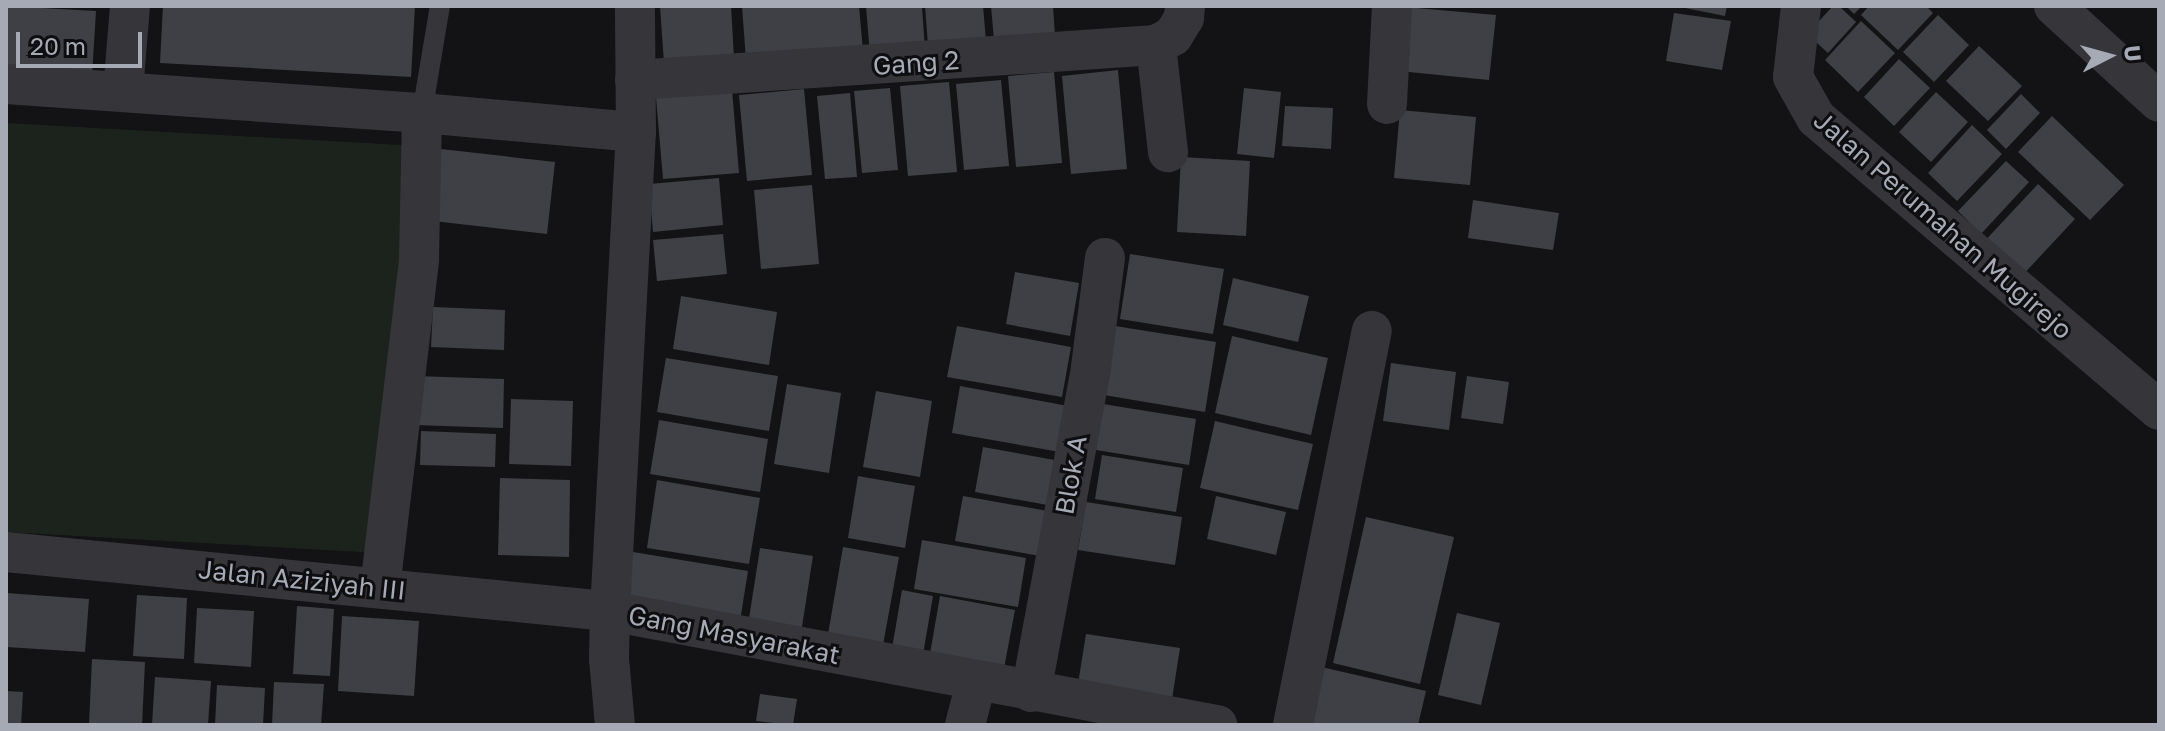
<!DOCTYPE html>
<style>
body{margin:0}
#map{position:relative;width:2165px;height:731px;overflow:hidden;background:#131315;font-family:"Golos Text",sans-serif}
div>[style]{position:absolute}
.green>*{inset:0;background:#1c231c}
.building>*{inset:0;background:#3f4045}
.lane>*{height:20px;margin:-10px;padding:0 10px;transform-origin:10px;border-radius:10px;background:#35353a}
.street>*{height:40px;margin:-20px;padding:0 20px;transform-origin:20px;border-radius:20px;background:#35353a}
span{translate:-50% -50%;white-space:nowrap;text-align:center;line-height:1.15;-webkit-text-stroke:6px #0e0e10;paint-order:stroke}
.street-label{font-size:26px;color:#a5aab5}
.frame{position:absolute;inset:0;border:8px solid #a5aab5;pointer-events:none}
.north{position:absolute;left:2069px;top:16px;width:80px;height:80px;-webkit-text-stroke:6px #0e0e10;paint-order:stroke;rotate:84deg;font-size:22px;font-weight:700;line-height:32px;text-align:center;color:#a5aab5}
.north::after{content:'';display:block;margin:auto;width:28px;height:36px;background:#a5aab5;clip-path:polygon(50% 0,100% 100%,50% 72%,0 100%)}
.scale{position:absolute;left:16px;top:32px;width:126px;height:36px;box-sizing:border-box;border:4px solid #a5aab5;border-top:0;padding-left:10px;font-size:24px;line-height:28px;white-space:nowrap;color:#a5aab5;-webkit-text-stroke:6px #0e0e10;paint-order:stroke}
</style>
<div id="map">
<div class="green">
<i style="clip-path:polygon(6px 123px,419px 146px,396px 554px,6px 532px)"></i>
</div>
<div class="building">
<i style="clip-path:polygon(6px 6px,96px 11px,92px 75px,6px 69px)"></i>
<i style="clip-path:polygon(163px 6px,415px 6px,411px 77px,160px 63px)"></i>
<i style="clip-path:polygon(660px 6px,731px 6px,734px 58px,664px 63px)"></i>
<i style="clip-path:polygon(742px 6px,859px 6px,863px 51px,746px 60px)"></i>
<i style="clip-path:polygon(866px 6px,922px 6px,925px 51px,870px 55px)"></i>
<i style="clip-path:polygon(925px 6px,983px 6px,986px 41px,928px 45px)"></i>
<i style="clip-path:polygon(991px 6px,1053px 6px,1055px 36px,994px 40px)"></i>
<i style="clip-path:polygon(1675px 6px,1727px 6px,1725px 16px)"></i>
<i style="clip-path:polygon(1833px 6px,1839px 6px,1856px 22px,1828px 53px,1807px 34px)"></i>
<i style="clip-path:polygon(1846px 6px,1862px 6px,1854px 14px)"></i>
<i style="clip-path:polygon(1869px 6px,1926px 6px,1933px 13px,1898px 50px,1861px 15px)"></i>
<i style="clip-path:polygon(1405px 7px,1496px 15px,1489px 80px,1399px 71px)"></i>
<i style="clip-path:polygon(1674px 13px,1731px 21px,1722px 70px,1666px 61px)"></i>
<i style="clip-path:polygon(1938px 15px,1969px 45px,1934px 82px,1903px 52px)"></i>
<i style="clip-path:polygon(1861px 21px,1895px 53px,1858px 92px,1825px 60px)"></i>
<i style="clip-path:polygon(1979px 46px,2022px 86px,1988px 121px,1946px 81px)"></i>
<i style="clip-path:polygon(1899px 59px,1930px 88px,1894px 126px,1864px 97px)"></i>
<i style="clip-path:polygon(1118px 70px,1127px 169px,1071px 174px,1062px 76px)"></i>
<i style="clip-path:polygon(1054px 72px,1062px 163px,1016px 167px,1008px 76px)"></i>
<i style="clip-path:polygon(1001px 80px,1009px 166px,964px 170px,956px 84px)"></i>
<i style="clip-path:polygon(949px 82px,957px 172px,908px 176px,900px 86px)"></i>
<i style="clip-path:polygon(890px 88px,898px 170px,862px 173px,854px 91px)"></i>
<i style="clip-path:polygon(1244px 88px,1281px 92px,1274px 158px,1237px 154px)"></i>
<i style="clip-path:polygon(804px 89px,812px 175px,747px 181px,739px 95px)"></i>
<i style="clip-path:polygon(732px 90px,739px 173px,663px 179px,656px 97px)"></i>
<i style="clip-path:polygon(1936px 92px,1968px 122px,1931px 162px,1899px 132px)"></i>
<i style="clip-path:polygon(850px 93px,857px 177px,825px 179px,817px 96px)"></i>
<i style="clip-path:polygon(2021px 94px,2040px 113px,2006px 149px,1987px 130px)"></i>
<i style="clip-path:polygon(1285px 106px,1333px 108px,1331px 149px,1282px 146px)"></i>
<i style="clip-path:polygon(1400px 110px,1476px 117px,1470px 185px,1394px 178px)"></i>
<i style="clip-path:polygon(2052px 116px,2124px 185px,2090px 220px,2018px 152px)"></i>
<i style="clip-path:polygon(1972px 125px,2002px 154px,1957px 201px,1928px 173px)"></i>
<i style="clip-path:polygon(441px 149px,555px 162px,547px 234px,433px 221px)"></i>
<i style="clip-path:polygon(1181px 157px,1250px 161px,1246px 236px,1177px 232px)"></i>
<i style="clip-path:polygon(2006px 161px,2029px 182px,1981px 234px,1958px 211px)"></i>
<i style="clip-path:polygon(719px 178px,723px 225px,653px 232px,649px 184px)"></i>
<i style="clip-path:polygon(2038px 184px,2075px 219px,2018px 280px,1981px 245px)"></i>
<i style="clip-path:polygon(812px 185px,819px 264px,761px 269px,754px 190px)"></i>
<i style="clip-path:polygon(1473px 200px,1559px 213px,1553px 250px,1468px 238px)"></i>
<i style="clip-path:polygon(723px 234px,727px 274px,657px 281px,653px 240px)"></i>
<i style="clip-path:polygon(1130px 254px,1224px 269px,1213px 334px,1120px 319px)"></i>
<i style="clip-path:polygon(1015px 272px,1079px 283px,1070px 336px,1006px 324px)"></i>
<i style="clip-path:polygon(1233px 278px,1309px 296px,1298px 342px,1223px 325px)"></i>
<i style="clip-path:polygon(681px 296px,777px 312px,769px 365px,673px 349px)"></i>
<i style="clip-path:polygon(433px 307px,505px 310px,504px 350px,431px 347px)"></i>
<i style="clip-path:polygon(957px 326px,1071px 347px,1062px 397px,947px 377px)"></i>
<i style="clip-path:polygon(1115px 326px,1216px 342px,1205px 412px,1104px 395px)"></i>
<i style="clip-path:polygon(1232px 336px,1328px 358px,1311px 435px,1215px 413px)"></i>
<i style="clip-path:polygon(666px 358px,778px 376px,769px 431px,657px 412px)"></i>
<i style="clip-path:polygon(1391px 363px,1456px 372px,1449px 430px,1383px 421px)"></i>
<i style="clip-path:polygon(415px 376px,504px 379px,503px 428px,414px 425px)"></i>
<i style="clip-path:polygon(1467px 376px,1509px 382px,1503px 424px,1461px 418px)"></i>
<i style="clip-path:polygon(787px 384px,841px 393px,829px 473px,774px 464px)"></i>
<i style="clip-path:polygon(960px 386px,1068px 406px,1060px 452px,952px 433px)"></i>
<i style="clip-path:polygon(876px 391px,932px 401px,920px 477px,863px 467px)"></i>
<i style="clip-path:polygon(511px 399px,573px 401px,571px 466px,509px 464px)"></i>
<i style="clip-path:polygon(1103px 404px,1196px 419px,1189px 465px,1096px 450px)"></i>
<i style="clip-path:polygon(659px 420px,768px 439px,760px 492px,650px 474px)"></i>
<i style="clip-path:polygon(1215px 421px,1313px 444px,1298px 510px,1200px 488px)"></i>
<i style="clip-path:polygon(421px 431px,496px 434px,495px 467px,420px 465px)"></i>
<i style="clip-path:polygon(983px 447px,1060px 461px,1053px 506px,975px 492px)"></i>
<i style="clip-path:polygon(1102px 455px,1183px 468px,1176px 512px,1095px 499px)"></i>
<i style="clip-path:polygon(858px 476px,915px 486px,905px 548px,848px 538px)"></i>
<i style="clip-path:polygon(500px 478px,570px 480px,569px 557px,498px 555px)"></i>
<i style="clip-path:polygon(657px 480px,760px 498px,749px 564px,647px 548px)"></i>
<i style="clip-path:polygon(963px 496px,1048px 511px,1040px 556px,955px 541px)"></i>
<i style="clip-path:polygon(1216px 496px,1286px 512px,1276px 555px,1207px 539px)"></i>
<i style="clip-path:polygon(1086px 502px,1182px 517px,1175px 565px,1078px 550px)"></i>
<i style="clip-path:polygon(1366px 517px,1454px 537px,1420px 684px,1333px 663px)"></i>
<i style="clip-path:polygon(922px 540px,1026px 558px,1018px 607px,914px 589px)"></i>
<i style="clip-path:polygon(843px 547px,899px 557px,881px 656px,826px 646px)"></i>
<i style="clip-path:polygon(760px 548px,813px 556px,801px 633px,748px 625px)"></i>
<i style="clip-path:polygon(627px 551px,748px 571px,740px 621px,619px 601px)"></i>
<i style="clip-path:polygon(902px 590px,933px 596px,921px 666px,890px 660px)"></i>
<i style="clip-path:polygon(6px 593px,89px 599px,85px 652px,6px 647px)"></i>
<i style="clip-path:polygon(137px 595px,187px 598px,184px 659px,133px 656px)"></i>
<i style="clip-path:polygon(940px 596px,1015px 610px,1001px 684px,927px 671px)"></i>
<i style="clip-path:polygon(297px 606px,334px 609px,330px 676px,293px 674px)"></i>
<i style="clip-path:polygon(197px 608px,254px 611px,251px 667px,194px 663px)"></i>
<i style="clip-path:polygon(1457px 613px,1500px 623px,1481px 705px,1438px 695px)"></i>
<i style="clip-path:polygon(342px 616px,419px 621px,414px 696px,338px 691px)"></i>
<i style="clip-path:polygon(1086px 634px,1180px 648px,1172px 699px,1078px 684px)"></i>
<i style="clip-path:polygon(92px 659px,145px 662px,142px 725px,89px 725px)"></i>
<i style="clip-path:polygon(1317px 666px,1426px 691px,1418px 725px,1304px 725px)"></i>
<i style="clip-path:polygon(155px 677px,211px 681px,208px 725px,152px 725px)"></i>
<i style="clip-path:polygon(274px 682px,324px 684px,321px 725px,272px 725px)"></i>
<i style="clip-path:polygon(217px 685px,265px 688px,263px 725px,215px 725px)"></i>
<i style="clip-path:polygon(6px 691px,23px 692px,21px 725px,6px 725px)"></i>
<i style="clip-path:polygon(760px 694px,797px 699px,793px 725px,756px 721px)"></i>
</div>
<div class="lane">
<i style="left:422px;top:113px;width:109px;rotate:-80.5deg"></i>
</div>
<div class="street">
<i style="left:1801px;top:6px;width:71px;rotate:96.4deg"></i>
<i style="left:1793px;top:77px;width:47px;rotate:60.7deg"></i>
<i style="left:1816px;top:118px;width:450px;rotate:40.4deg"></i>
<i style="left:2054px;top:6px;width:142px;rotate:42.4deg"></i>
<i style="left:1156px;top:45px;width:108px;rotate:83.6deg"></i>
<i style="left:635px;top:80px;width:522px;rotate:-3.84deg"></i>
<i style="left:1156px;top:45px;width:19px;rotate:-28deg"></i>
<i style="left:1173px;top:36px;width:21px;rotate:-59deg"></i>
<i style="left:1184px;top:18px;width:12px;rotate:-85deg"></i>
<i style="left:6px;top:84px;width:417px;rotate:4deg"></i>
<i style="left:422px;top:113px;width:215px;rotate:5.1deg"></i>
<i style="left:123px;top:91px;width:85px;rotate:-85.3deg"></i>
<i style="left:1387px;top:104px;width:98px;rotate:-87.1deg"></i>
<i style="left:6px;top:552px;width:595px;rotate:5.6deg"></i>
<i style="left:380px;top:588px;width:331px;rotate:-83.2deg"></i>
<i style="left:419px;top:259px;width:146px;rotate:-88.8deg"></i>
<i style="left:610px;top:611px;width:618px;rotate:10.64deg"></i>
<i style="left:1031px;top:692px;width:330px;rotate:-79.5deg"></i>
<i style="left:1091px;top:367px;width:110px;rotate:-82.7deg"></i>
<i style="left:615px;top:725px;width:66px;rotate:-95.2deg"></i>
<i style="left:609px;top:659px;width:48px;rotate:-88.8deg"></i>
<i style="left:610px;top:611px;width:480px;rotate:-86.9deg"></i>
<i style="left:636px;top:132px;width:126px;rotate:-90.5deg"></i>
<i style="left:965px;top:725px;width:43px;rotate:-75.3deg"></i>
<i style="left:1293px;top:725px;width:402px;rotate:-78.7deg"></i>
</div>
<div class="street-label">
<span style="left:916px;top:63px;rotate:-4deg">Gang 2</span>
<span style="left:1943px;top:225px;rotate:41deg">Jalan Perumahan Mugirejo</span>
<span style="left:1071px;top:475px;rotate:-80deg">Blok A</span>
<span style="left:302px;top:580px;rotate:6deg">Jalan Aziziyah III</span>
<span style="left:734px;top:635px;rotate:11deg">Gang Masyarakat</span>
</div>
<div class="frame"></div>
<div class="north">U</div>
<div class="scale">20 m</div>
</div>
